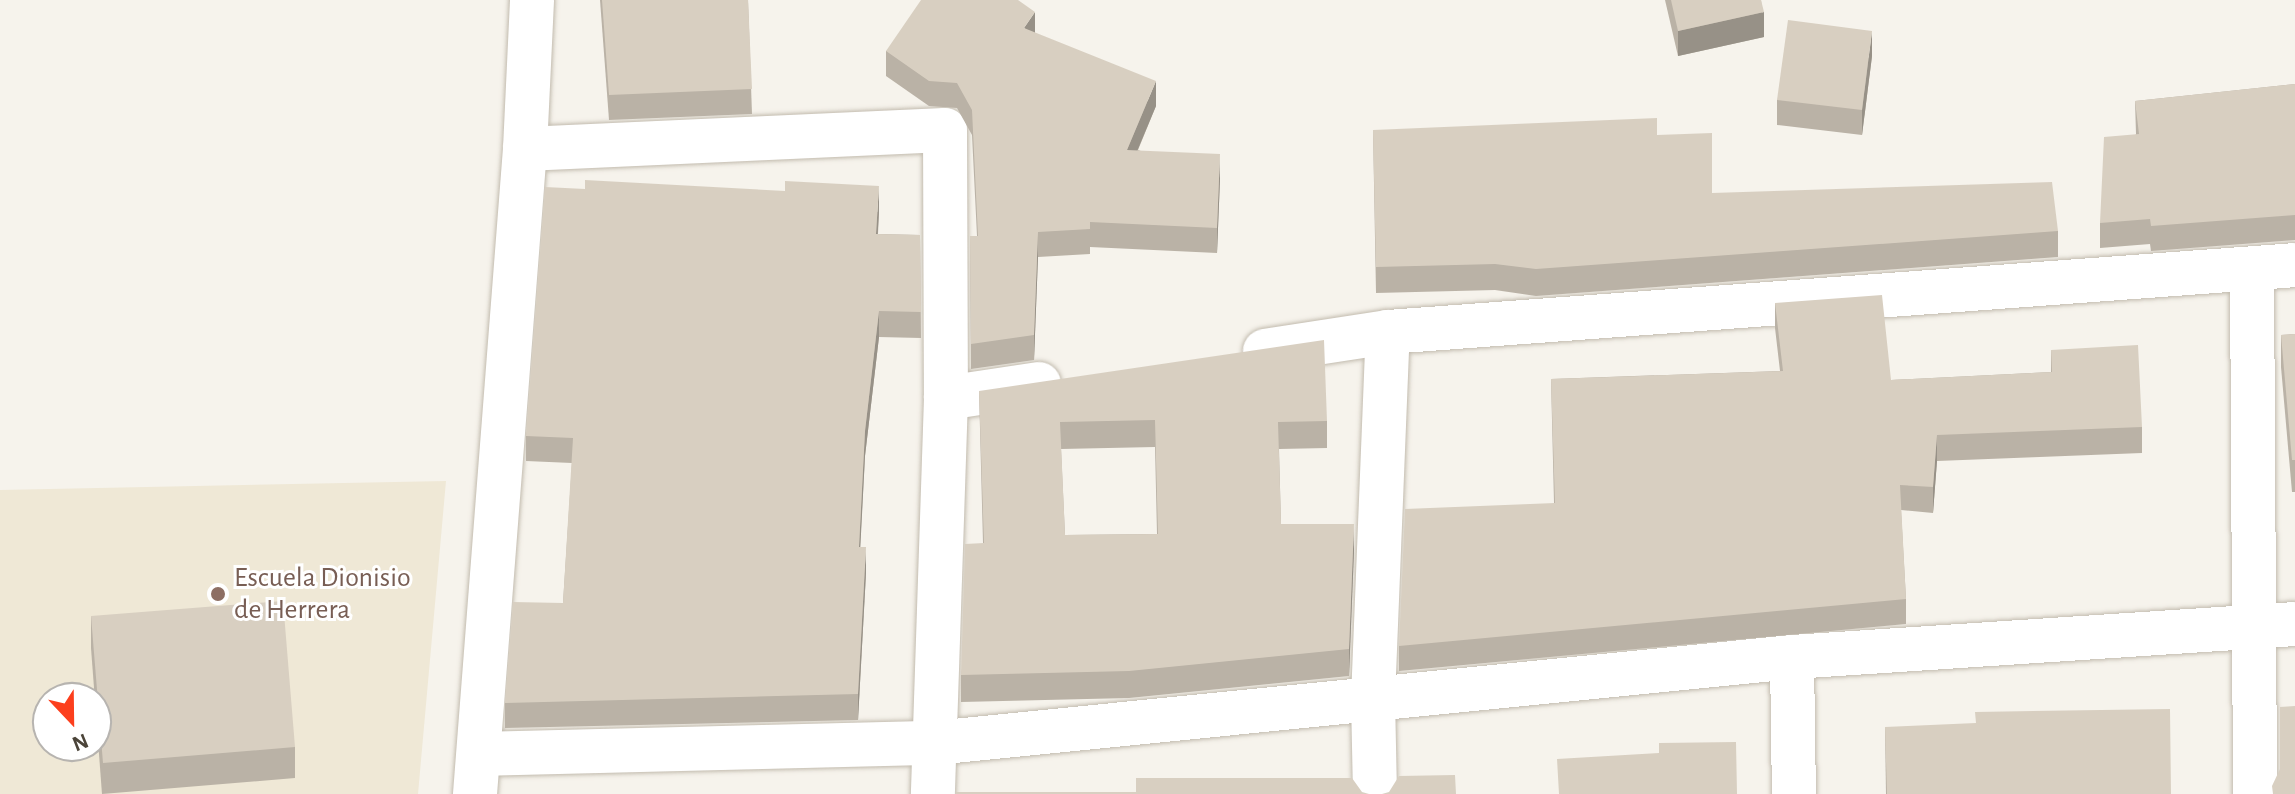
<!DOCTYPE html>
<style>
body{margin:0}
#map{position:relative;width:2295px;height:794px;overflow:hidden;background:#f6f3ec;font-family:"Alegreya Sans",sans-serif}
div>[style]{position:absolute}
.education>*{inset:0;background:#efe8d6}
.roads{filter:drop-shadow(0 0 2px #c2bbae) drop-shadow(0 0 2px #c2bbae)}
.minor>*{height:44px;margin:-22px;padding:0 22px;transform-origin:22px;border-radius:22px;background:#fff}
.wall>*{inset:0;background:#bab2a6}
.shaded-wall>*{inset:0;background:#979187}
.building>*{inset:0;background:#d8cfc1}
.dots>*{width:22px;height:22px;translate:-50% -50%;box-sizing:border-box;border:4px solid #fff;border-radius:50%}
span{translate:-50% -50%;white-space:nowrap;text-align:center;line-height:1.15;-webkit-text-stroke:6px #fff;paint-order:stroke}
.education-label{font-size:28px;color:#785e54}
.left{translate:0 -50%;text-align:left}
.north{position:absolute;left:32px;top:682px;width:80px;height:80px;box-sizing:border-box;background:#fff;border:2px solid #b7b4b0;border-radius:50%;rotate:158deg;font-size:22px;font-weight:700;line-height:32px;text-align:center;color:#4b4439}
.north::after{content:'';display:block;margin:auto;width:28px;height:36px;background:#fc3f1d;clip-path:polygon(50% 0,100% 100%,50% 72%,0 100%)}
</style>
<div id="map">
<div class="education">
<i style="clip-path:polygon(evenodd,446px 481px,418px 794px,0 794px,0 490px,446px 481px,48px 698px,96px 698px,96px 746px,48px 746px,48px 698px)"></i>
</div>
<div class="roads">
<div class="minor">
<i style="left:525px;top:149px;width:420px;rotate:-2.6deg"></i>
<i style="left:945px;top:130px;width:268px;rotate:89.8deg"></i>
<i style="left:946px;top:398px;width:396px;rotate:91.9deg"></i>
<i style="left:2252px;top:269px;width:525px;rotate:89.67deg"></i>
<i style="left:1265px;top:351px;width:124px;rotate:-8.8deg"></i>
<i style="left:1388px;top:332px;width:909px;rotate:-4.22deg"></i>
<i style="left:946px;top:398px;width:94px;rotate:-8.6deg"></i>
<i style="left:1792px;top:657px;width:137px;rotate:89.2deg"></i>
<i style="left:479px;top:754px;width:455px;rotate:-1.4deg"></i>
<i style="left:934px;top:743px;width:862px;rotate:-5.72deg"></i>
<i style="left:1792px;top:657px;width:504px;rotate:-3.75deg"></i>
<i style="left:475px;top:794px;width:647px;rotate:-85.57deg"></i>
<i style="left:525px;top:149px;width:149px;rotate:-87.3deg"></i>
<i style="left:1375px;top:794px;width:95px;rotate:-91.2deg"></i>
<i style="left:1373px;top:699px;width:367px;rotate:-87.7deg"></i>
</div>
</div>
<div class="wall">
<i style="clip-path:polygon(600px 0,748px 0,752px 114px,609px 120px)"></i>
<i style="clip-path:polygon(1665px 0,1761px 0,1764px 37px,1678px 56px)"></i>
<i style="clip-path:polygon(1035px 33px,1156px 106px,1138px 150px,1220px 179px,1217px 253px,1090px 247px,1090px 254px,1038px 257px,1034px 360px,971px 369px,970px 236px,977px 236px,972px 135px,957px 108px,929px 106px,886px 76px,886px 51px)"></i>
<i style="clip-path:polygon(1872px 56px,1862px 135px,1777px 125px,1777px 100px)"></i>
<i style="clip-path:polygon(2295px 84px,2295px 240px,2151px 251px,2150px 244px,2100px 248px,2100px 223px,2136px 134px,2135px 101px)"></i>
<i style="clip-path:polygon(1373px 130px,1657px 135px,1712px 193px,2058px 231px,2058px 257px,1536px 296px,1495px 290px,1376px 293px)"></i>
<i style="clip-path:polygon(585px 189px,879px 212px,878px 234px,920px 235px,921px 338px,879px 337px,865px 456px,860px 547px,866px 573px,858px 720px,505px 728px,505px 703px,563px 603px,572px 463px,526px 461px,526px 436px)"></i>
<i style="clip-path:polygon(1775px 303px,1891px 380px,2051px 372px,2051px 350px,2142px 427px,2142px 453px,1937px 461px,1933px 513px,1901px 510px,1906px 599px,1906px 624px,1399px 671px,1399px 646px,1554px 503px,1551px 379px,1780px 371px,1775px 328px)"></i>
<i style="clip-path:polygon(2295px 334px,2295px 492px,2292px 492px,2281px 367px,2281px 335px)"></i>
<i style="clip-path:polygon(evenodd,979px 391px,1327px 421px,1327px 448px,1279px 449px,1281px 524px,1354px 551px,1349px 676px,1129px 698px,961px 702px,961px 675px,983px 543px,979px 391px,1155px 447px,1157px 534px,1065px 535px,1061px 449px,1155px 447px)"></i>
<i style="clip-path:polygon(91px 616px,295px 747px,295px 778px,102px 794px,91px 648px)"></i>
<i style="clip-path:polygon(1885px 727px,2171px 794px,1886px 794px)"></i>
</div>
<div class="shaded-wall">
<i style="clip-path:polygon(1035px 12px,1035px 37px,1024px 28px)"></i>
<i style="clip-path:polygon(1764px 12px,1764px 37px,1678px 56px,1678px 31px)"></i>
<i style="clip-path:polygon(1872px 31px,1872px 56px,1862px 135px,1862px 110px)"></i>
<i style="clip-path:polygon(1156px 81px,1156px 106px,1127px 175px,1127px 150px)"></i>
<i style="clip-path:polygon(1220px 154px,1220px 179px,1217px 253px,1217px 228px)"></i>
<i style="clip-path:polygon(879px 186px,879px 212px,876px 259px,876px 234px)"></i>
<i style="clip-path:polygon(1038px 232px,1038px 257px,1034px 360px,1034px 335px)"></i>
<i style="clip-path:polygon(879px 311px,879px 337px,865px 456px,859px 573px,859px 547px,865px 431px)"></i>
<i style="clip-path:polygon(1937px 435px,1937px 461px,1933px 513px,1933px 487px)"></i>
<i style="clip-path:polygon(1354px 524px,1354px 551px,1349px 676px,1349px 649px)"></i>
<i style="clip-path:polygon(866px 547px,866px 573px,858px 720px,858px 694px)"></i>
</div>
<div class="building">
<i style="clip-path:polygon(602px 0,748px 0,752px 89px,609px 95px)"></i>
<i style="clip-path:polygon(921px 0,1018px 0,1035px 12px,1024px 28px,1156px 81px,1127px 150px,1220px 154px,1217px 228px,1090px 222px,1090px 229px,1038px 232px,1034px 335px,971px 344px,970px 236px,978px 236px,972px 110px,957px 83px,929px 81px,886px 51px)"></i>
<i style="clip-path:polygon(1671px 0,1761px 0,1764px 12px,1678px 31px)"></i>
<i style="clip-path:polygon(1788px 20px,1872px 31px,1862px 110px,1777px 100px)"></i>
<i style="clip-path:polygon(2295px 84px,2295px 215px,2151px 226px,2150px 219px,2100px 223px,2104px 137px,2139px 134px,2135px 101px)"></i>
<i style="clip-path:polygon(1657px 118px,1657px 135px,1712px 133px,1712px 193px,2052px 182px,2058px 231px,1536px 269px,1495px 264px,1376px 267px,1373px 130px)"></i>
<i style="clip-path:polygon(585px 180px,785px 191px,785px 181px,879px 186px,876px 234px,920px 235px,921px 312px,879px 311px,865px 431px,859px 547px,866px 547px,858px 694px,505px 703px,513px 602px,563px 603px,573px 438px,526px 436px,545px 187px,585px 189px)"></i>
<i style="clip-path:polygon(1882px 295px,1891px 380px,2052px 372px,2051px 350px,2138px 345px,2142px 427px,1937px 435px,1933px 487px,1900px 485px,1906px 599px,1399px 646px,1405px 509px,1555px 503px,1551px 379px,1783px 371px,1775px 303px)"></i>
<i style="clip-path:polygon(2295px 334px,2295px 460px,2292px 460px,2281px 335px)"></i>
<i style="clip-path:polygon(evenodd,1324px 340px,1327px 421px,1278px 422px,1281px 524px,1354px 524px,1349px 649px,1129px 671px,961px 675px,965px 544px,984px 543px,979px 391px,1324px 340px,1155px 420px,1158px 534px,1065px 535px,1060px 422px,1155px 420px)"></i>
<i style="clip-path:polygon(283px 601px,295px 747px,103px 763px,91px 616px)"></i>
<i style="clip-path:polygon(2295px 706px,2295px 794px,2273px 794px,2272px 786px,2280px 769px,2280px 707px)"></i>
<i style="clip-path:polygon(2170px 709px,2171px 794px,1887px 794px,1885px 727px,1976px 723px,1975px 712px)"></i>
<i style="clip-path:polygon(1736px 742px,1737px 794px,1559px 794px,1557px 759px,1659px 753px,1659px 743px)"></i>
<i style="clip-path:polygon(1455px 775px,1456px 794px,1382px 794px,1389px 792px,1399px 776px)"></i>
<i style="clip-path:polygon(1136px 778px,1352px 778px,1362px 792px,1369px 794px,956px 794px,956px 792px,1136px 792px)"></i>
</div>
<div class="dots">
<i style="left:218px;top:594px;background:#8d6e63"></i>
</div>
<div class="education-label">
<span class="left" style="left:234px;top:594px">Escuela Dionisio<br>de Herrera</span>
</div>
<div class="north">N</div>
</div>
